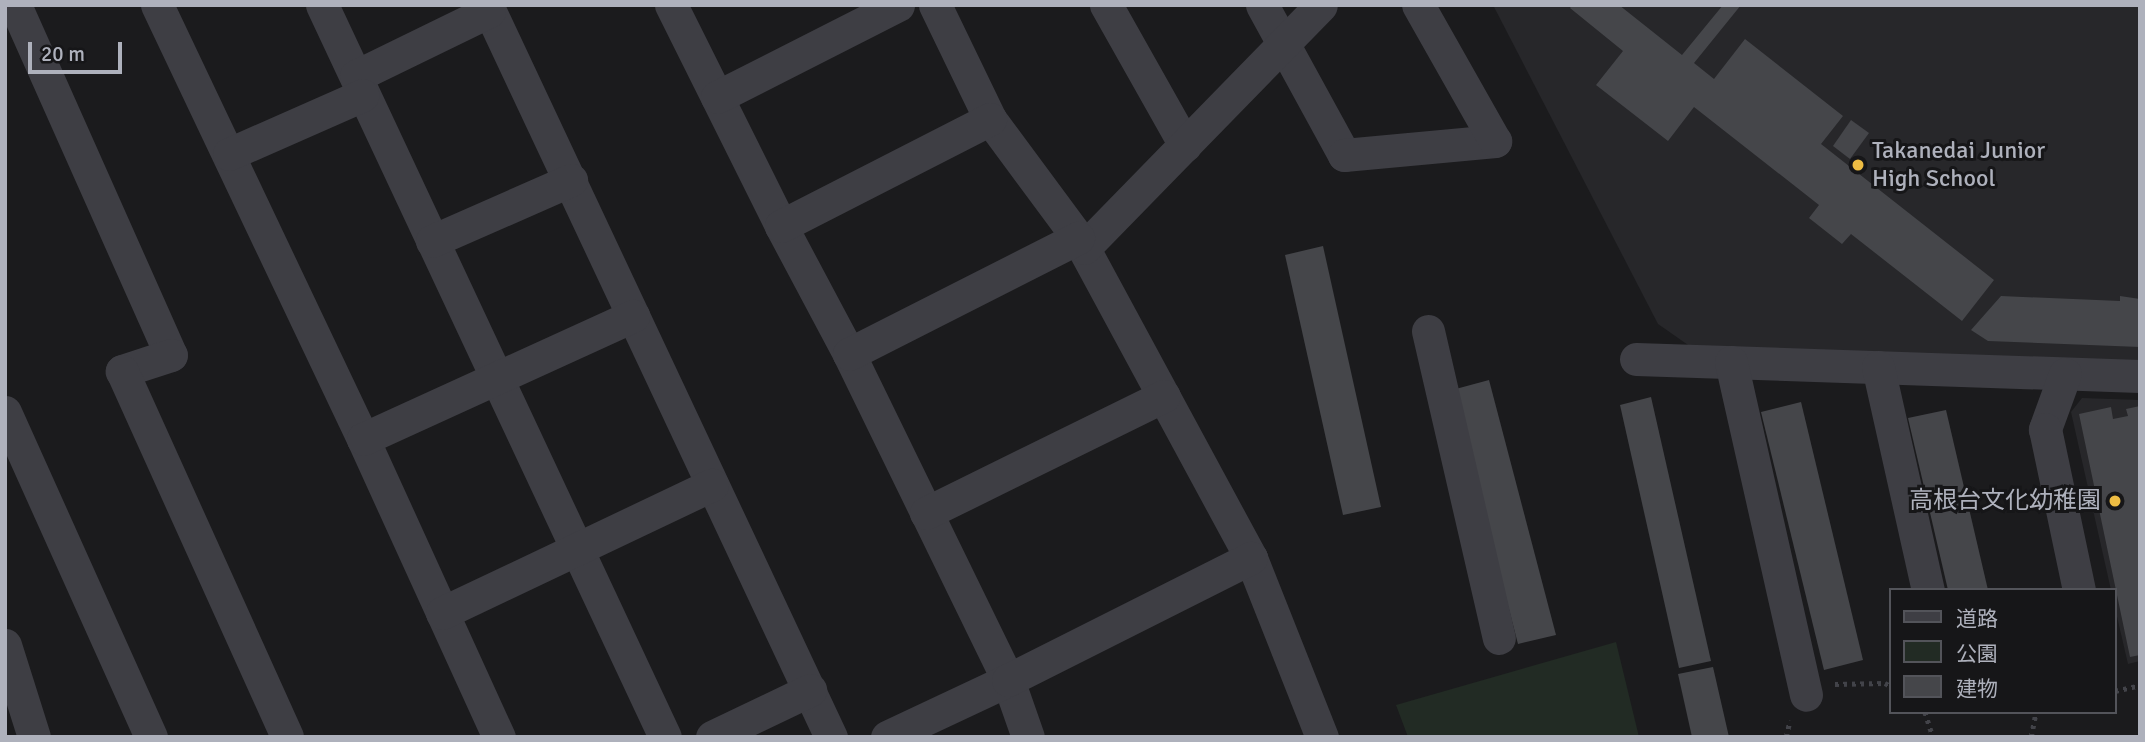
<!DOCTYPE html>
<meta charset="utf-8">
<style>
body{margin:0}
#map{position:relative;width:2145px;height:742px;overflow:hidden;background:#1b1b1d;font-family:Signika,"Noto Sans JP",sans-serif}
div>[style]{position:absolute}
.built>*{inset:0;background:#27272a}
.green>*{inset:0;background:#222b24}
.building>*{inset:0;background:#45464a}
.path>*{height:4.5px;margin-top:-2.25px;transform-origin:0;background:repeating-linear-gradient(90deg,#424349 0 3.5px,transparent 0 8.5px)}
.minor>*{height:33px;margin:-16.5px;padding:0 16.5px;transform-origin:16.5px;border-radius:16.5px;background:#3e3e44}
.dots>*{width:19px;height:19px;translate:-50% -50%;box-sizing:border-box;border:4px solid #161618;border-radius:50%}
span{translate:-50% -50%;white-space:nowrap;text-align:center;line-height:1.15;-webkit-text-stroke:6px #161618;paint-order:stroke}
.poi-label{font-size:24px;color:#aeb1bc}
.left{translate:0 -50%;text-align:left}
.right{translate:-100% -50%;text-align:right}
.frame{position:absolute;inset:0;border:7px solid #aeb1bc;pointer-events:none}
.legend{position:absolute;left:1889px;top:588px;width:228px;height:126px;box-sizing:border-box;background:#161618;border:2px solid #53545a;margin:0;padding:9px 12px;list-style:none;font-size:21px;color:#aeb1bc}
.legend li{display:flex;align-items:center;gap:14px;height:35px}
.legend b{width:35px;border:2px solid #53545a}
.scale{position:absolute;left:28px;top:42px;width:94px;height:32px;box-sizing:border-box;border:4px solid #aeb1bc;border-top:0;padding-left:9px;font-size:21px;line-height:24px;white-space:nowrap;color:#aeb1bc;-webkit-text-stroke:5px #161618;paint-order:stroke}
</style>
<div id="map">
<div class="built">
<i style="clip-path:polygon(1493px 5px,2140px 5px,2140px 364px,1691px 347px,1658px 324px)"></i>
<i style="clip-path:polygon(2082px 398px,2140px 400px,2140px 661px,2128px 664px,2115px 608px,2115px 590px,2111px 590px,2071px 412px)"></i>
</div>
<div class="green">
<i style="clip-path:polygon(1616px 642px,1639px 737px,1408px 737px,1396px 705px)"></i>
</div>
<div class="building">
<i style="clip-path:polygon(1572px 5px,1619px 5px,1682px 55px,1723px 5px,1741px 5px,1694px 63px,1714px 79px,1745px 39px,1843px 116px,1821px 144px,1994px 280px,1962px 321px,1851px 234px,1842px 244px,1809px 218px,1819px 205px,1694px 107px,1668px 141px,1596px 85px,1623px 51px,1570px 8px)"></i>
<i style="clip-path:polygon(1851px 120px,1869px 133px,1850px 159px,1833px 146px)"></i>
<i style="clip-path:polygon(1323px 246px,1381px 507px,1343px 515px,1285px 255px)"></i>
<i style="clip-path:polygon(2001px 296px,2120px 301px,2120px 296px,2140px 299px,2140px 347px,1988px 341px,1971px 330px)"></i>
<i style="clip-path:polygon(1489px 380px,1556px 635px,1518px 644px,1452px 390px)"></i>
<i style="clip-path:polygon(1651px 397px,1711px 661px,1679px 668px,1620px 405px)"></i>
<i style="clip-path:polygon(1801px 402px,1863px 660px,1824px 670px,1761px 412px)"></i>
<i style="clip-path:polygon(2140px 406px,2140px 655px,2130px 657px,2079px 414px,2111px 407px,2113px 419px,2128px 416px,2126px 409px)"></i>
<i style="clip-path:polygon(1946px 410px,1988px 590px,1948px 590px,1908px 418px)"></i>
<i style="clip-path:polygon(1713px 667px,1729px 737px,1692px 737px,1678px 674px)"></i>
</div>
<div class="path">
<i style="left:1835px;top:684px;width:50px;rotate:-1.1deg"></i>
<i style="left:1885px;top:683px;width:7px;rotate:27deg"></i>
<i style="left:2115px;top:691px;width:26px;rotate:-13deg"></i>
<i style="left:1925px;top:712px;width:26px;rotate:72deg"></i>
<i style="left:1786px;top:737px;width:17px;rotate:-77deg"></i>
<i style="left:2031px;top:737px;width:25px;rotate:-79deg"></i>
</div>
<div class="minor">
<i style="left:15px;top:5px;width:383px;rotate:66deg"></i>
<i style="left:171px;top:355px;width:52px;rotate:161.9deg"></i>
<i style="left:122px;top:371px;width:401px;rotate:65.7deg"></i>
<i style="left:157px;top:5px;width:480px;rotate:64.6deg"></i>
<i style="left:363px;top:439px;width:328px;rotate:65.5deg"></i>
<i style="left:322px;top:5px;width:808px;rotate:64.89deg"></i>
<i style="left:487px;top:5px;width:809px;rotate:64.83deg"></i>
<i style="left:671px;top:5px;width:247px;rotate:63.5deg"></i>
<i style="left:781px;top:226px;width:145px;rotate:62deg"></i>
<i style="left:849px;top:354px;width:363px;rotate:64deg"></i>
<i style="left:1008px;top:680px;width:60px;rotate:70.7deg"></i>
<i style="left:935px;top:5px;width:127px;rotate:64.2deg"></i>
<i style="left:990px;top:119px;width:148px;rotate:53.5deg"></i>
<i style="left:1078px;top:238px;width:364px;rotate:61.6deg"></i>
<i style="left:1251px;top:558px;width:193px;rotate:68.4deg"></i>
<i style="left:1106px;top:5px;width:161px;rotate:60.6deg"></i>
<i style="left:1262px;top:5px;width:171px;rotate:61.3deg"></i>
<i style="left:1344px;top:155px;width:152px;rotate:-5.3deg"></i>
<i style="left:1495px;top:141px;width:156px;rotate:-119.5deg"></i>
<i style="left:356px;top:76px;width:148px;rotate:-26deg"></i>
<i style="left:717px;top:97px;width:203px;rotate:-26.9deg"></i>
<i style="left:229px;top:154px;width:146px;rotate:-23.8deg"></i>
<i style="left:781px;top:226px;width:235px;rotate:-27.1deg"></i>
<i style="left:432px;top:241px;width:152px;rotate:-23.7deg"></i>
<i style="left:1084px;top:248px;width:339px;rotate:-45.7deg"></i>
<i style="left:1428px;top:331px;width:315px;rotate:77deg"></i>
<i style="left:849px;top:354px;width:257px;rotate:-26.9deg"></i>
<i style="left:1636px;top:359px;width:504px;rotate:1.93deg"></i>
<i style="left:1731px;top:362px;width:341px;rotate:77.3deg"></i>
<i style="left:1878px;top:367px;width:229px;rotate:77.4deg"></i>
<i style="left:2065px;top:374px;width:59px;rotate:110deg"></i>
<i style="left:2045px;top:429px;width:165px;rotate:78.1deg"></i>
<i style="left:5px;top:412px;width:356px;rotate:65.8deg"></i>
<i style="left:363px;top:439px;width:297px;rotate:-24.5deg"></i>
<i style="left:926px;top:513px;width:265px;rotate:-26.2deg"></i>
<i style="left:442px;top:613px;width:299px;rotate:-25.4deg"></i>
<i style="left:5px;top:645px;width:96px;rotate:72.5deg"></i>
<i style="left:712px;top:737px;width:109px;rotate:-25.6deg"></i>
<i style="left:887px;top:737px;width:134px;rotate:-25.2deg"></i>
<i style="left:1008px;top:680px;width:272px;rotate:-26.7deg"></i>
</div>
<div class="dots">
<i style="left:1858px;top:165px;background:#edbc43"></i>
<i style="left:2115px;top:501px;background:#edbc43"></i>
</div>
<div class="poi-label">
<span class="left" style="left:1872px;top:165px">Takanedai Junior<br>High School</span>
<span class="right" style="left:2101px;top:501px">高根台文化幼稚園</span>
</div>
<div class="frame"></div>
<ul class="legend">
<li><b style="height:9px;background:#3e3e44"></b>道路</li>
<li><b style="height:19px;background:#222b24"></b>公園</li>
<li><b style="height:19px;background:#45464a"></b>建物</li>
</ul>
<div class="scale">20 m</div>
</div>
